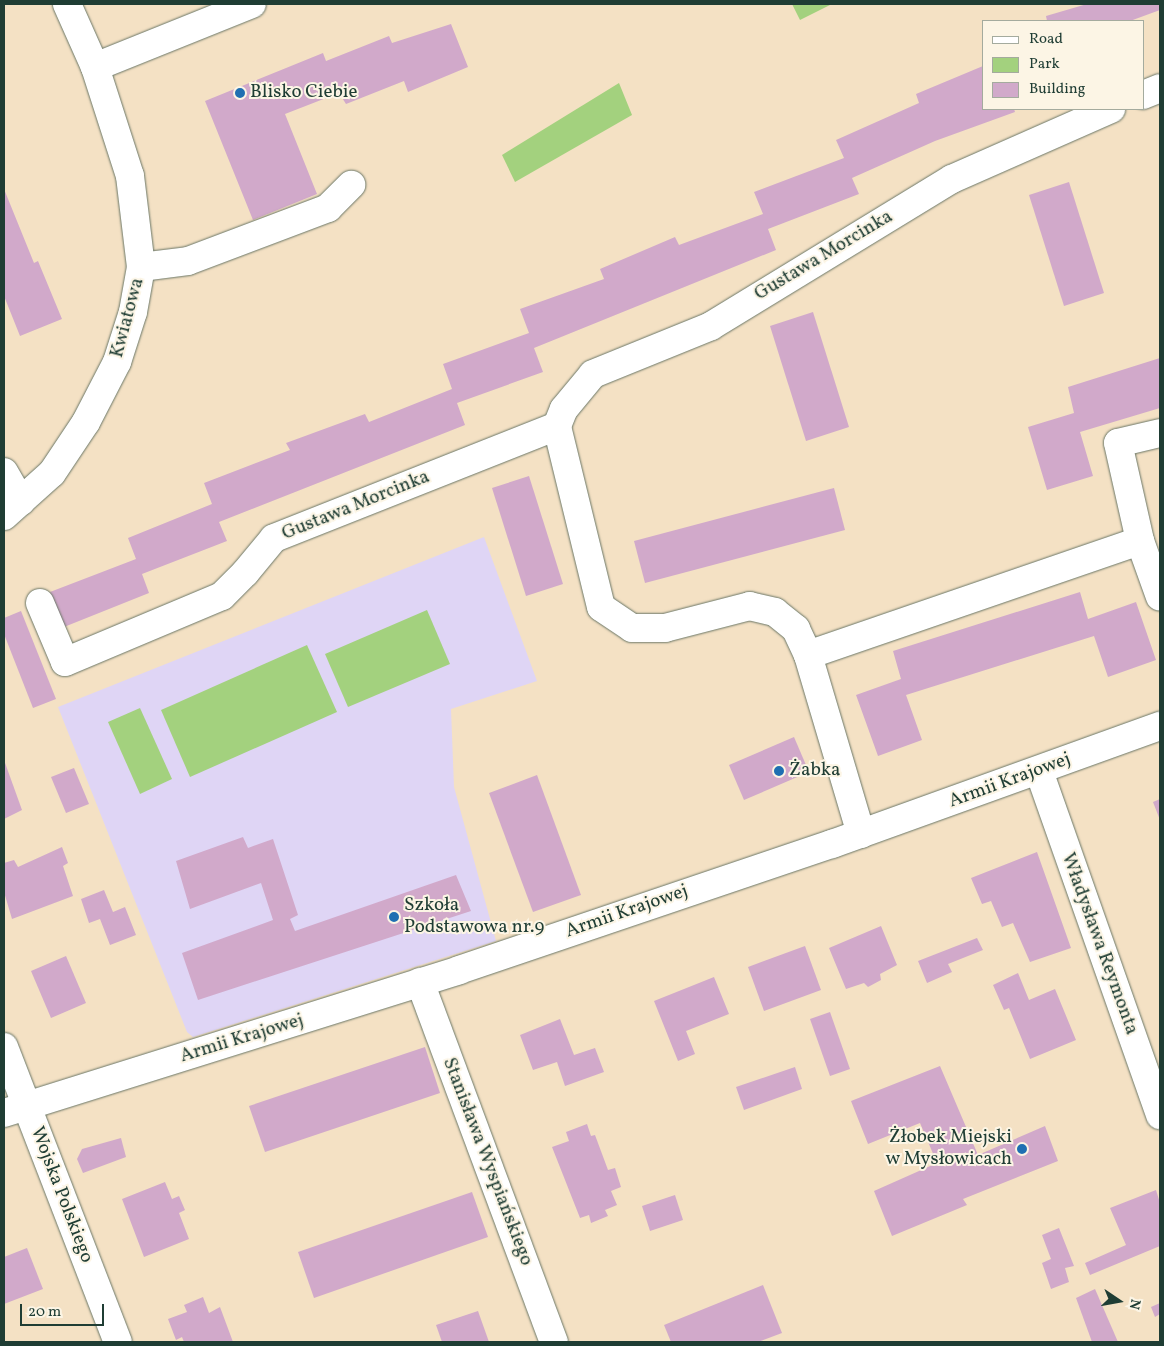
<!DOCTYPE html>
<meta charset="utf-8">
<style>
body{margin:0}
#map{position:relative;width:1164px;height:1346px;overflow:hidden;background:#f4e1c4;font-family:Vollkorn,serif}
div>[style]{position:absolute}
.built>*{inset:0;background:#dfd5f5}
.green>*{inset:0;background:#a3d17e}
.building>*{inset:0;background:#d1a9ca}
.roads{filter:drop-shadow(0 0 1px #6a7666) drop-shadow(0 0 1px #6a7666)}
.minor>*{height:28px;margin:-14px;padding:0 14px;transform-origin:14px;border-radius:14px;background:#fff}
.dots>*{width:14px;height:14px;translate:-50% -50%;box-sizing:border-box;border:2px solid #fcf5e5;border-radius:50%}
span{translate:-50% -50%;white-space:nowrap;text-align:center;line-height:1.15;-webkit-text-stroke:4px #fcf5e5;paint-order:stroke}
.poi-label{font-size:19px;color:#1f3d34}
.left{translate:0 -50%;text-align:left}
.right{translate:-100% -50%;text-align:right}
.street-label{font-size:19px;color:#1f3d34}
.frame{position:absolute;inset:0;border:5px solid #1f3d34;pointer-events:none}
.legend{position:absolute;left:982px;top:20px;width:162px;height:90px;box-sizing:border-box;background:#fcf5e5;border:1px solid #a4ab9e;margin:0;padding:6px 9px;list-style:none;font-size:15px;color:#1f3d34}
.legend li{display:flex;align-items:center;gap:10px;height:25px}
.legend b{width:25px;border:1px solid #a4ab9e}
.north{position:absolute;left:1094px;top:1276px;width:50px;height:50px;-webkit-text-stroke:4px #fcf5e5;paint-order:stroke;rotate:102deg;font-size:14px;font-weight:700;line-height:20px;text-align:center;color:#1f3d34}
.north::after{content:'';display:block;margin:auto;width:18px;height:22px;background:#1f3d34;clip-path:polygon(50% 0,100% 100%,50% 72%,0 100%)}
.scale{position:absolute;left:20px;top:1304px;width:84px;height:22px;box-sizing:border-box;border:2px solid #1f3d34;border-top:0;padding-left:6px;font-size:15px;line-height:18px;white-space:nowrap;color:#1f3d34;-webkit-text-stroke:4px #fcf5e5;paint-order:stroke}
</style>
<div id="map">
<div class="built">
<i style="clip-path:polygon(484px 537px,537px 681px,451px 709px,454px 787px,496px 941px,193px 1037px,187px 1032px,58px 707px)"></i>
</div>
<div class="green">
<i style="clip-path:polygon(792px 4px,832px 4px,800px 20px)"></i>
<i style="clip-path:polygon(619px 83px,632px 115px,515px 182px,502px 155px)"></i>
<i style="clip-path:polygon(427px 610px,450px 664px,348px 707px,325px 654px)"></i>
<i style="clip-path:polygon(307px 645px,337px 712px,190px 777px,161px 710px)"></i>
<i style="clip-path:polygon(140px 708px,172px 779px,140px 794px,108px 722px)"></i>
</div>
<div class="building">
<i style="clip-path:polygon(1087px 4px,1160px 4px,1160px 10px,1130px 21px,1047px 21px,1046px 16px)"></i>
<i style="clip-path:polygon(451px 24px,468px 67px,408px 92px,404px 81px,346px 104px,339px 93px,285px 114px,317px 194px,253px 220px,205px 101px,323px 53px,326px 61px,389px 36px,392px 43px)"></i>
<i style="clip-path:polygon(983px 66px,983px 109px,1014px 109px,1015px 112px,935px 141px,852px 178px,859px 194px,768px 229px,776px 250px,534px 348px,543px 372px,457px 403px,465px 425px,219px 522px,227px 541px,142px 574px,149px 593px,64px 627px,50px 592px,136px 559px,128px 538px,212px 504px,204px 483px,290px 450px,286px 443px,365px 414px,369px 422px,452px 389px,443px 364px,529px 333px,520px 309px,604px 279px,600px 269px,675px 237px,679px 245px,763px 214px,754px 192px,844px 158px,836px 140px,919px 103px,916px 94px)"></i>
<i style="clip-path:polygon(1069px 182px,1104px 293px,1064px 306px,1029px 195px)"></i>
<i style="clip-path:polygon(4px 189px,34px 263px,38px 261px,62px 319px,20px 336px,4px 296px)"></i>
<i style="clip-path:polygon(813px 312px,849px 427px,806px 441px,770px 326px)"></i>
<i style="clip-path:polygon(1160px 358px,1160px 408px,1080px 432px,1093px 476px,1047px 490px,1028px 427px,1074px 413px,1068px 387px)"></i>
<i style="clip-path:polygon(529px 476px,563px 584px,526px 596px,492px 488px)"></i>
<i style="clip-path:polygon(834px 488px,845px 530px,645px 583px,634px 541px)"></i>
<i style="clip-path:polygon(1080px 592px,1088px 619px,1136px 602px,1156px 660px,1108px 677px,1094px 636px,906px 695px,922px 740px,878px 756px,856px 695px,901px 679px,893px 651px)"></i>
<i style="clip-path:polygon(21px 611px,56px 699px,33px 708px,4px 634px,4px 618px)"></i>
<i style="clip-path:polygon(794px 737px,809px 772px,744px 800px,729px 765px)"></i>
<i style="clip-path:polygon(4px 760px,22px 810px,4px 819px)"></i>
<i style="clip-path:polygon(74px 768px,89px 804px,66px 813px,51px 777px)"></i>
<i style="clip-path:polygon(537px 775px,581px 895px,533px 912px,489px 793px)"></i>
<i style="clip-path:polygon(1160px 799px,1160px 820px,1153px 802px)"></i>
<i style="clip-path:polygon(243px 837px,248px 848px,273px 839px,298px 915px,290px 919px,295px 931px,456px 875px,471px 911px,198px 1000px,182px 953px,273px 920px,261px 883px,190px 909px,176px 861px)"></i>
<i style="clip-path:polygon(62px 847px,68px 863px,63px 866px,73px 896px,12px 919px,4px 892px,4px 863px,14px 860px,18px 867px)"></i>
<i style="clip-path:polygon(1037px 852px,1071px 948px,1030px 962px,1013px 923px,1002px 927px,991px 901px,982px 904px,971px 878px)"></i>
<i style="clip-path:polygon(104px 890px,113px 912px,125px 907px,136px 935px,110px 945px,100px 919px,89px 923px,81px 899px)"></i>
<i style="clip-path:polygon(881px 926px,897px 965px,880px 974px,881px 980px,868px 987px,864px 983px,846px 989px,829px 948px)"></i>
<i style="clip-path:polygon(977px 938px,983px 950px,948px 964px,952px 972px,927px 983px,918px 961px)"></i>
<i style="clip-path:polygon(805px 946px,821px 990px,764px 1011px,748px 967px)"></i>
<i style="clip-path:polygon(66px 956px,86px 1003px,51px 1018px,31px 971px)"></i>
<i style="clip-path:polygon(1018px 973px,1029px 1000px,1055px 989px,1076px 1040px,1030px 1059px,1009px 1008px,1004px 1010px,993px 985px)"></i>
<i style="clip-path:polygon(714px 977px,729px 1014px,686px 1031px,695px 1054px,678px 1061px,654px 1001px)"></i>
<i style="clip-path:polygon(830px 1012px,850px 1069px,830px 1076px,810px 1019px)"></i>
<i style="clip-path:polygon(560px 1019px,574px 1055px,595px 1048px,604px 1072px,565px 1086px,557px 1062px,533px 1070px,520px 1035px)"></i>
<i style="clip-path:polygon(425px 1047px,440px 1093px,265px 1152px,249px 1106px)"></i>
<i style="clip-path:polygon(940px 1066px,978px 1155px,1045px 1126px,1058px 1161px,963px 1199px,967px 1205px,892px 1236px,874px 1191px,937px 1163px,920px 1123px,868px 1144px,851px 1101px)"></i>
<i style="clip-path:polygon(795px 1067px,802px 1089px,744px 1110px,736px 1087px)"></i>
<i style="clip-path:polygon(587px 1124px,591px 1136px,595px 1135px,608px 1170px,615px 1168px,621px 1187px,611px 1191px,617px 1205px,605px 1210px,608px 1216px,591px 1223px,589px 1215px,580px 1218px,552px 1147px,569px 1141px,566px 1132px)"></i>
<i style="clip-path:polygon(121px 1138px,126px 1157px,83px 1173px,77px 1159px,82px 1149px)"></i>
<i style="clip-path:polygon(165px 1182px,172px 1199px,179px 1196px,185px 1210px,179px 1213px,189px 1239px,144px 1257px,122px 1199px)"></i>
<i style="clip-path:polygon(1156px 1190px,1160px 1203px,1160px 1246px,1090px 1275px,1085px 1263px,1126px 1245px,1110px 1208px)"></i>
<i style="clip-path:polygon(472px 1192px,488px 1237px,314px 1298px,298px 1252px)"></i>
<i style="clip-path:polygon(675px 1195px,683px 1220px,650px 1231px,642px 1206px)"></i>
<i style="clip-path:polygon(1059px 1228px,1074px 1266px,1065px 1268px,1069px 1282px,1051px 1289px,1042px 1263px,1051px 1259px,1042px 1235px)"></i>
<i style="clip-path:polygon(27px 1248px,43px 1289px,4px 1304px,4px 1257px)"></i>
<i style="clip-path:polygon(763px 1285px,782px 1333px,758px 1342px,671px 1342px,664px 1325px)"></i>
<i style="clip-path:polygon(1095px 1289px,1118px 1342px,1092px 1342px,1076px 1298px)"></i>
<i style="clip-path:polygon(203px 1297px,209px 1313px,220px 1307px,233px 1342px,184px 1342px,182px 1337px,176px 1340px,168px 1319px,187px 1312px,184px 1305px)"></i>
<i style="clip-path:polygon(1160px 1303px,1160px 1314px,1155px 1317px,1151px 1307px)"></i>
<i style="clip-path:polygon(478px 1311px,489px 1342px,442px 1342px,436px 1325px)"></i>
</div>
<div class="roads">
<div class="minor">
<i style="left:95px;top:67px;width:169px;rotate:-21.9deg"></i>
<i style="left:1143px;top:95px;width:18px;rotate:-22deg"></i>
<i style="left:141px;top:267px;width:47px;rotate:-7.3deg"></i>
<i style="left:188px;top:261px;width:150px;rotate:-20.7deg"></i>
<i style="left:328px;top:208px;width:33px;rotate:-45deg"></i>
<i style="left:1160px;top:433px;width:43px;rotate:166.6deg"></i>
<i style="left:1118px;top:443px;width:100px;rotate:77.3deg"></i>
<i style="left:1140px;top:541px;width:59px;rotate:70.3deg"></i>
<i style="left:4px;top:472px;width:34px;rotate:60deg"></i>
<i style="left:4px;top:516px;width:64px;rotate:-41.9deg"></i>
<i style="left:52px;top:473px;width:61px;rotate:-56.3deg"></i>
<i style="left:86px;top:422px;width:68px;rotate:-62.7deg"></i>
<i style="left:117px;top:362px;width:52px;rotate:-72.3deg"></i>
<i style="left:133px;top:312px;width:46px;rotate:-79.9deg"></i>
<i style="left:141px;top:267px;width:92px;rotate:-96.9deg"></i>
<i style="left:130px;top:176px;width:114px;rotate:-107.8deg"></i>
<i style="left:95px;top:67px;width:69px;rotate:-114deg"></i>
<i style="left:40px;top:603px;width:64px;rotate:67deg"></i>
<i style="left:65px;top:662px;width:170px;rotate:-22.8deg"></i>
<i style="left:222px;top:596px;width:33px;rotate:-45deg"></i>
<i style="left:245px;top:573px;width:45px;rotate:-50.4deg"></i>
<i style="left:274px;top:538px;width:304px;rotate:-21.6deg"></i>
<i style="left:808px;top:655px;width:351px;rotate:-19deg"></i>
<i style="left:1039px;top:771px;width:365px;rotate:70.6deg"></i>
<i style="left:861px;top:834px;width:187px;rotate:-106.5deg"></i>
<i style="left:808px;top:655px;width:29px;rotate:-115deg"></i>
<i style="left:796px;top:629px;width:27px;rotate:-141deg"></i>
<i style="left:775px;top:612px;width:26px;rotate:-167deg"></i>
<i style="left:750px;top:606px;width:88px;rotate:165.5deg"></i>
<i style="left:665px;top:628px;width:33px;rotate:180deg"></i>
<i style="left:632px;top:628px;width:37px;rotate:-146deg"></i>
<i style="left:601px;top:607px;width:186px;rotate:-103.7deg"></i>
<i style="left:557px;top:426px;width:18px;rotate:-68deg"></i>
<i style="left:564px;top:409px;width:45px;rotate:-50.4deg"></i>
<i style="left:593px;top:374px;width:127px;rotate:-22.1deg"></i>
<i style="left:711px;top:326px;width:282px;rotate:-31.4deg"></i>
<i style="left:952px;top:179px;width:174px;rotate:-23.8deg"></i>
<i style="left:420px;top:982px;width:384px;rotate:69.6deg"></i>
<i style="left:4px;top:1047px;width:316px;rotate:68.9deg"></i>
<i style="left:4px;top:1113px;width:477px;rotate:-17.4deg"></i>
<i style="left:459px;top:970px;width:394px;rotate:-18.7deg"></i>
<i style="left:832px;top:844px;width:349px;rotate:-19.8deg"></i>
</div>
</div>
<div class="dots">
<i style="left:240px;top:93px;background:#1f6fb2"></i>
<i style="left:779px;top:771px;background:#1f6fb2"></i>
<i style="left:394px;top:917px;background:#1f6fb2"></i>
<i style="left:1022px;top:1149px;background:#1f6fb2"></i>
</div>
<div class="poi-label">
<span class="left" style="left:250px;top:93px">Blisko Ciebie</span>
<span class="left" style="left:789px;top:771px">Żabka</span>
<span class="left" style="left:404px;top:917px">Szkoła<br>Podstawowa nr.9</span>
<span class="right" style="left:1012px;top:1149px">Żłobek Miejski<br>w Mysłowicach</span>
</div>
<div class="street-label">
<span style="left:824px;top:256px;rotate:-31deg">Gustawa Morcinka</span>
<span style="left:128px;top:318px;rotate:-75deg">Kwiatowa</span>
<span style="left:356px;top:506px;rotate:-22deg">Gustawa Morcinka</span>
<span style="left:1010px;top:781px;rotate:-20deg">Armii Krajowej</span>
<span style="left:627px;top:912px;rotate:-19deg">Armii Krajowej</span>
<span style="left:1099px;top:944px;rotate:70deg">Władysława Reymonta</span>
<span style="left:242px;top:1039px;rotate:-17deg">Armii Krajowej</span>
<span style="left:487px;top:1162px;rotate:69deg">Stanisława Wyspiańskiego</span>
<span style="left:61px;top:1195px;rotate:69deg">Wojska Polskiego</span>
</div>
<div class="frame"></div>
<ul class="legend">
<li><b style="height:6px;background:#fff"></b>Road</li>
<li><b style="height:14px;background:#a3d17e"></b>Park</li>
<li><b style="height:14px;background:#d1a9ca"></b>Building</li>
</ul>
<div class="north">N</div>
<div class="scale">20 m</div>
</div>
